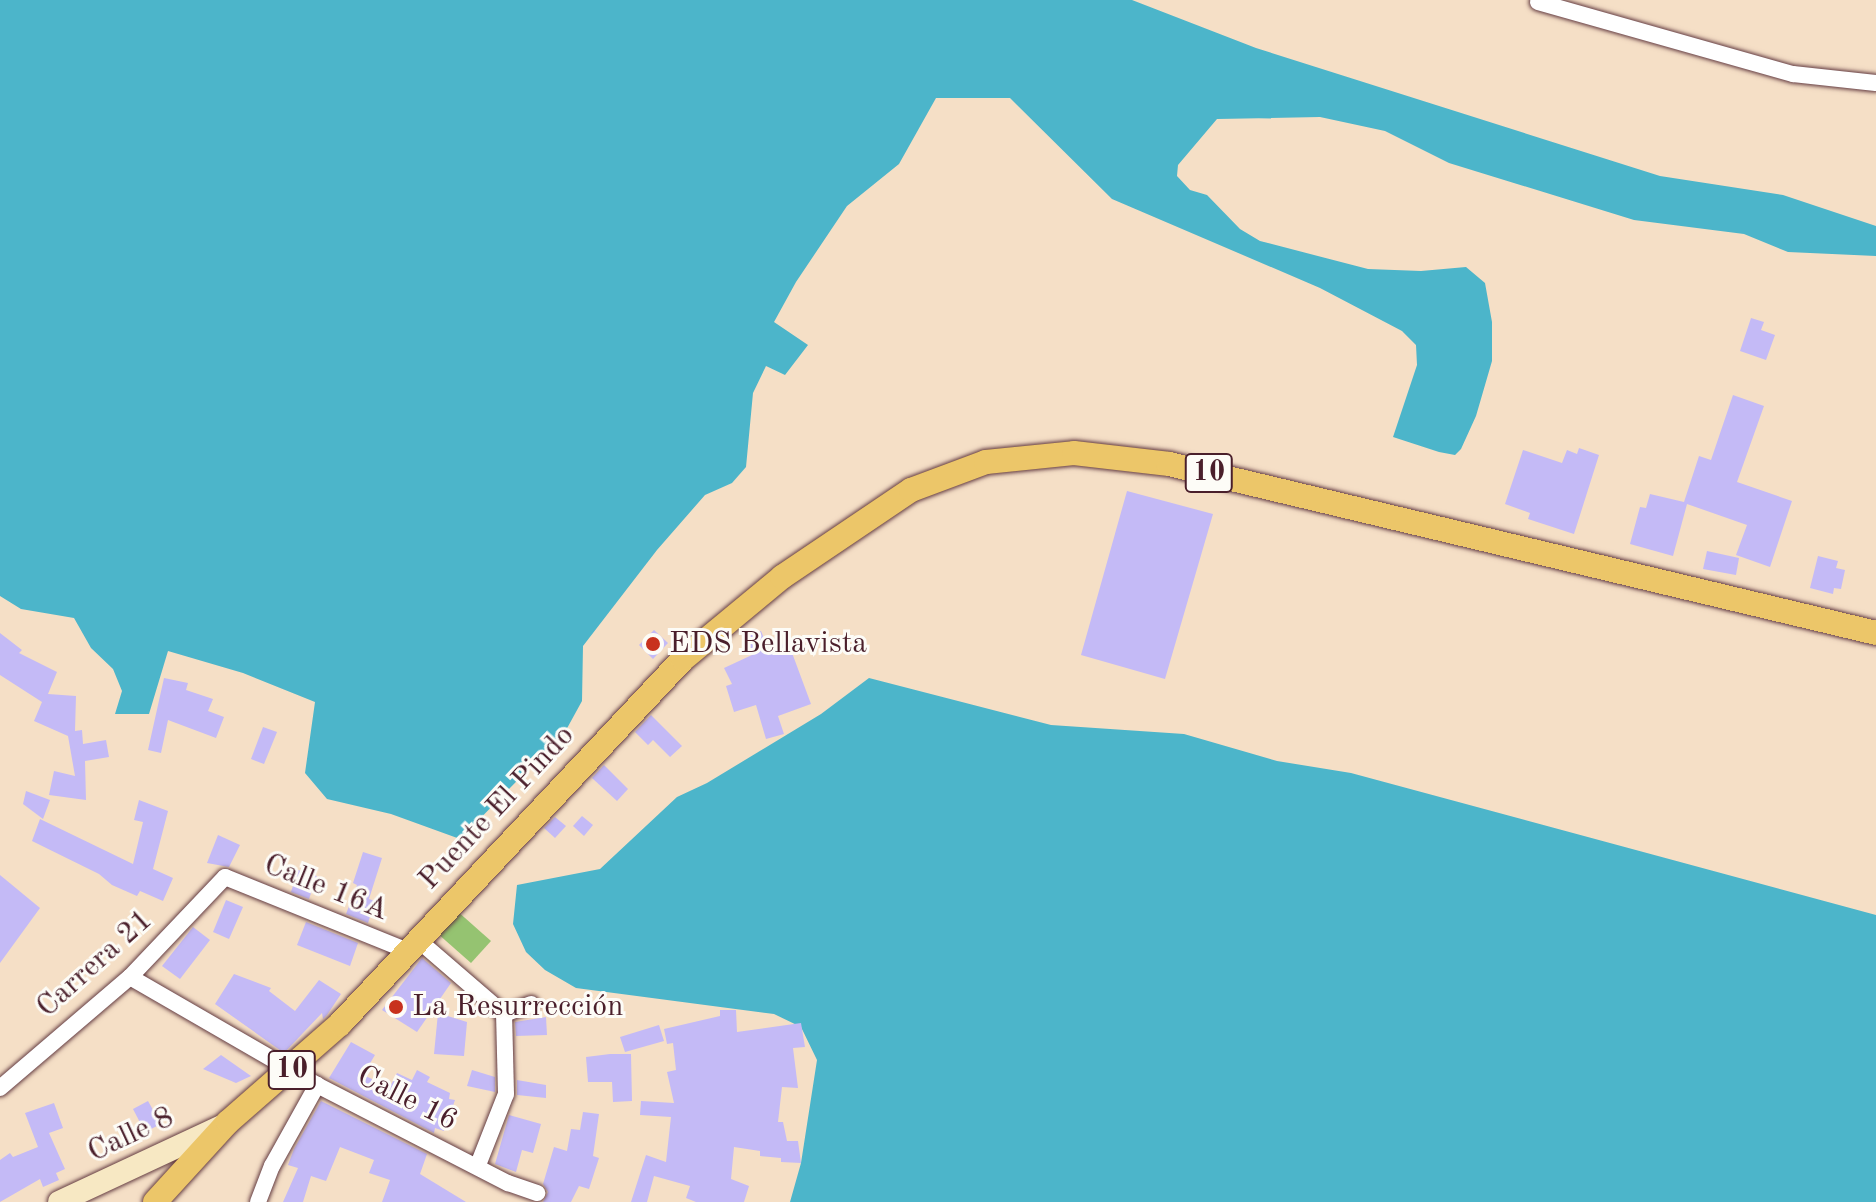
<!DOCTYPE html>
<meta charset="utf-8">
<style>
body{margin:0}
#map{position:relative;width:1876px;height:1202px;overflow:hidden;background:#f5dfc6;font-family:"Old Standard TT",serif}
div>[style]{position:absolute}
.green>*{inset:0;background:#95c371}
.water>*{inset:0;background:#4cb5ca}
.building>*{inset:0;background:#c4baf6}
.roads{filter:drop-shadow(0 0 2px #643c42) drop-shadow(0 0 2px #643c42)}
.street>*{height:16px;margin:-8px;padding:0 8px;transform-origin:8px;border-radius:8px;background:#fff}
.secondary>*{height:22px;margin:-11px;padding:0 11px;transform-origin:11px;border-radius:11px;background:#f7e8c3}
.primary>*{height:24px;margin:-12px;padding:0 12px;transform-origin:12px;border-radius:12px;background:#ecc669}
.dots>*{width:22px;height:22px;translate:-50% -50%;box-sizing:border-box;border:4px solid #fdfcf7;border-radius:50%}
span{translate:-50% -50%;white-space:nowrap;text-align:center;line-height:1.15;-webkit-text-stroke:6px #fdfcf7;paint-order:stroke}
.shield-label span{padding:2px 6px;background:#fdfcf7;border:2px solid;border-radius:6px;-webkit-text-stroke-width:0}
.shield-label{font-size:28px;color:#4a1f2b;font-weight:700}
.poi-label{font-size:30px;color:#4a1f2b}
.left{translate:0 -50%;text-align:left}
.street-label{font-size:30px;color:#4a1f2b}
</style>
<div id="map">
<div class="green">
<i style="clip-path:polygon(456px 910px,491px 941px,471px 963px,437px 933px)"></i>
</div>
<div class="water">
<i style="clip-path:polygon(0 0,1132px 0,1256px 48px,1660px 176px,1783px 195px,1876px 226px,1876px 256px,1788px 252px,1744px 234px,1634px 220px,1449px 163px,1385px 131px,1320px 117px,1217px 119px,1178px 165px,1177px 176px,1190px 190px,1207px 195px,1240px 229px,1260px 241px,1368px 269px,1421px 271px,1466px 267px,1485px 283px,1492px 322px,1492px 361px,1476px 416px,1461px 449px,1455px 455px,1439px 452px,1393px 437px,1417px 365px,1416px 345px,1402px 331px,1320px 288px,1112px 199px,1010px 98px,936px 98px,899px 164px,847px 206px,796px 282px,774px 322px,808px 345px,785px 375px,766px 366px,753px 393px,746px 467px,732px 483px,705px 495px,657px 550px,583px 646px,582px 701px,565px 732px,460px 839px,391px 814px,327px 799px,305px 773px,315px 702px,243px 673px,168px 651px,149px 714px,115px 714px,122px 691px,113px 669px,91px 648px,74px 618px,21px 609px,0 596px)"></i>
<i style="clip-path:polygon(869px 678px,1051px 725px,1184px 734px,1277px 761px,1351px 773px,1876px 915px,1876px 1202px,790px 1202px,801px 1163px,817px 1060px,801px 1027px,774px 1014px,576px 988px,545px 970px,526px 952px,513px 924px,517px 885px,600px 869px,677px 797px,707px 783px,821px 714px)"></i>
</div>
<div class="building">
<i style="clip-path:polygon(1751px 318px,1764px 322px,1761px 330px,1775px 335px,1766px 360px,1740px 351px)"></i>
<i style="clip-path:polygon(1733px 395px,1764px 406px,1737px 482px,1792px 501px,1770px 567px,1736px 555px,1747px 525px,1687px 504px,1673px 556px,1630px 544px,1640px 507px,1646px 508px,1650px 494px,1684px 502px,1699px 456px,1711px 460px)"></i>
<i style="clip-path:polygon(1579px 448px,1599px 455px,1574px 534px,1528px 519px,1530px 513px,1505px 504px,1523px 450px,1562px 463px,1567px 450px,1577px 454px)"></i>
<i style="clip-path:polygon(1127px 491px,1213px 514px,1165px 679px,1081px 655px)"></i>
<i style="clip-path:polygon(1707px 551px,1739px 558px,1736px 575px,1703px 569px)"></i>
<i style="clip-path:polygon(1818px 556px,1838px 561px,1836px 568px,1845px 570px,1841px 589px,1834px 588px,1833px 594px,1810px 588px)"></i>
<i style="clip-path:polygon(654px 630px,668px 643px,653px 659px,639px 645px)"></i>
<i style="clip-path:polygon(761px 631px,769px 650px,788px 642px,811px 704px,778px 716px,784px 734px,766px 739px,756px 705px,734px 712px,726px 686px,732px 684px,724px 668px,752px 655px,744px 638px)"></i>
<i style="clip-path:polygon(0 633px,22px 650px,19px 653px,57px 672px,48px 694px,76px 696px,75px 731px,82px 730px,83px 744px,106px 740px,109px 757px,85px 761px,86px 800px,49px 795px,54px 771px,75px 776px,68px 736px,34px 721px,42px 702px,0 675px)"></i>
<i style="clip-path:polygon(164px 678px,188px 683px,186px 690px,213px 699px,208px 711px,224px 717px,216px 738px,168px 720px,161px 753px,148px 750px)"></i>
<i style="clip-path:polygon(651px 715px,682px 746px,670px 757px,653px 740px,648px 745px,635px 732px)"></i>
<i style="clip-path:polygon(263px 727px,277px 732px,264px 764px,251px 759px)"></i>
<i style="clip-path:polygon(604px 765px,628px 789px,617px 801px,592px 778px)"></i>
<i style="clip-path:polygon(26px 791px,50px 800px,43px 819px,23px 804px)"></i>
<i style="clip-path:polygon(139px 800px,168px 811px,153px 869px,173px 878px,163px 901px,140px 891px,137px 896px,112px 885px,99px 874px,32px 841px,40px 819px,133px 864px,143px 822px,134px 820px)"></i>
<i style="clip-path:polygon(582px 816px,593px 825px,584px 836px,573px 826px)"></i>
<i style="clip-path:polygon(555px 817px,566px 826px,555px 838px,544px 828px)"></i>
<i style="clip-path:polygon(218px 835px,240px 845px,229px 867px,207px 863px)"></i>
<i style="clip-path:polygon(363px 852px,382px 858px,369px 899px,375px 901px,368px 923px,346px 914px,357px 885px,353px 883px)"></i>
<i style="clip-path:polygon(298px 870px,317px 876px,309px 899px,291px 892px)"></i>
<i style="clip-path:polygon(0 875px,40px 908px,0 963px)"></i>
<i style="clip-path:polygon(226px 900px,243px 907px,229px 939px,213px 932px)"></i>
<i style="clip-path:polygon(306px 922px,358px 943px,350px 966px,297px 945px)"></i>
<i style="clip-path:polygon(193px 927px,210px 940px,180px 979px,162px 966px)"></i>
<i style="clip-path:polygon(422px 958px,451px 983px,417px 1032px,382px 1010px)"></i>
<i style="clip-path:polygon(234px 974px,271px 988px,269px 991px,295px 1011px,319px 980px,341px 994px,327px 1015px,323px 1019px,322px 1013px,284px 1053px,215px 1004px)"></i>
<i style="clip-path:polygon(720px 1010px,736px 1010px,737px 1032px,801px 1023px,805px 1047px,793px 1048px,798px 1088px,782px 1087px,778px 1122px,783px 1122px,787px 1141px,798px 1141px,801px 1163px,781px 1162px,781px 1158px,760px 1156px,760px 1151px,734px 1147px,731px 1179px,749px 1186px,744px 1202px,696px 1202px,686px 1198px,690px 1186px,654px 1176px,647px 1202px,631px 1202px,646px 1155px,666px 1162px,671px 1117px,640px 1115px,641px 1101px,674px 1103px,667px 1072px,676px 1070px,673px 1043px,667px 1044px,664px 1029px,720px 1016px)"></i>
<i style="clip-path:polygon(438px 1013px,467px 1022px,464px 1056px,434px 1054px)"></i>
<i style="clip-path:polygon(546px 1017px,547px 1035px,516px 1036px,515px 1022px)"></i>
<i style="clip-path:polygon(659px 1025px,664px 1041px,625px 1052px,620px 1037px)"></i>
<i style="clip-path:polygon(351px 1042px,375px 1055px,363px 1075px,390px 1087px,397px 1073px,412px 1080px,417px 1070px,430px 1077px,427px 1082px,450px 1093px,449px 1099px,455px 1100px,444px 1131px,435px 1128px,434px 1133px,329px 1078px)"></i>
<i style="clip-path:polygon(610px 1054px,631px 1054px,632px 1101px,613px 1102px,612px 1082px,588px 1082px,586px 1057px)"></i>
<i style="clip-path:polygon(221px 1055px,251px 1076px,236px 1083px,203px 1069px)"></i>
<i style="clip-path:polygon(472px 1070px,495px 1077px,495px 1092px,467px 1086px)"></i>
<i style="clip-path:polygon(517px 1080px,546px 1085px,546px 1098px,517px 1095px)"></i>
<i style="clip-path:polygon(148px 1101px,161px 1124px,145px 1132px,133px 1109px)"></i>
<i style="clip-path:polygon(321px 1101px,427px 1154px,420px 1174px,466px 1202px,382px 1202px,390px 1180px,369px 1173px,374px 1160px,340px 1147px,326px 1181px,311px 1176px,303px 1202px,283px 1202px,298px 1168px,288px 1165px,294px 1149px)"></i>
<i style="clip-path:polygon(54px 1103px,63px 1128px,49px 1133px,65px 1169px,56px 1173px,59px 1180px,43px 1187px,40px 1179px,0 1202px,0 1160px,10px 1153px,13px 1157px,38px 1147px,25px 1113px)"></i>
<i style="clip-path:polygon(583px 1112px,599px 1114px,593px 1156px,599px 1158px,589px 1189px,579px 1186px,571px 1202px,543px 1202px,548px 1192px,543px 1184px,554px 1147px,567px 1151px,571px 1129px,580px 1130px)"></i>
<i style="clip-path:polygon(509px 1115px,541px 1124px,533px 1153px,522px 1150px,516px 1172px,495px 1164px)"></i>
</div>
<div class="roads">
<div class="street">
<i style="left:1538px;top:2px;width:265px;rotate:15.8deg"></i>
<i style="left:1793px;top:74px;width:83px;rotate:6.2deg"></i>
<i style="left:417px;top:939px;width:115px;rotate:40.8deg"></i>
<i style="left:130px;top:977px;width:216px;rotate:30deg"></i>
<i style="left:317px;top:1085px;width:215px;rotate:27.2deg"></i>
<i style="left:508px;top:1183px;width:31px;rotate:19deg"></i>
<i style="left:504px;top:1014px;width:29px;rotate:-20deg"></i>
<i style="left:0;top:1088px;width:171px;rotate:-40.5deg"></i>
<i style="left:130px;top:977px;width:138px;rotate:-46.5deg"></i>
<i style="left:225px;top:877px;width:195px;rotate:22deg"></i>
<i style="left:478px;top:1165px;width:76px;rotate:-68.5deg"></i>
<i style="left:506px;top:1094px;width:80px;rotate:-91.4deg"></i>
<i style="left:258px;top:1202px;width:39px;rotate:-69deg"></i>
<i style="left:272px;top:1166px;width:93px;rotate:-60.9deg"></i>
</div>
<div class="secondary">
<i style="left:59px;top:1202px;width:182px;rotate:-25deg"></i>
</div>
<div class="primary">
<i style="left:155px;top:1202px;width:108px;rotate:-47.6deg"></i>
<i style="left:228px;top:1122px;width:149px;rotate:-41.2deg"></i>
<i style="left:340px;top:1024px;width:501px;rotate:-46.78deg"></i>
<i style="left:683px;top:659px;width:129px;rotate:-39.6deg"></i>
<i style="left:782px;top:577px;width:156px;rotate:-34deg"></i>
<i style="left:911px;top:490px;width:80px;rotate:-20.5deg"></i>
<i style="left:986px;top:462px;width:88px;rotate:-5.8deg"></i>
<i style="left:1074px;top:453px;width:96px;rotate:6.6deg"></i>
<i style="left:1169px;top:464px;width:727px;rotate:13.44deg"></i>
</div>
</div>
<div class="dots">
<i style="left:653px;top:644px;background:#c8321e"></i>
<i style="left:396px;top:1007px;background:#c8321e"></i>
</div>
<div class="shield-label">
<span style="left:1209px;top:473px">10</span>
<span style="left:292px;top:1070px">10</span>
</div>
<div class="poi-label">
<span class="left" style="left:669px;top:644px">EDS Bellavista</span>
<span class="left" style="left:412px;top:1007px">La Resurrección</span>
</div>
<div class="street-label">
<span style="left:497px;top:808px;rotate:-47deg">Puente El Pindo</span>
<span style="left:326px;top:888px;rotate:22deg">Calle 16A</span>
<span style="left:95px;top:964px;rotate:-42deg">Carrera 21</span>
<span style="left:407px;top:1099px;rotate:27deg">Calle 16</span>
<span style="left:131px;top:1135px;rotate:-25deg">Calle 8</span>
</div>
</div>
